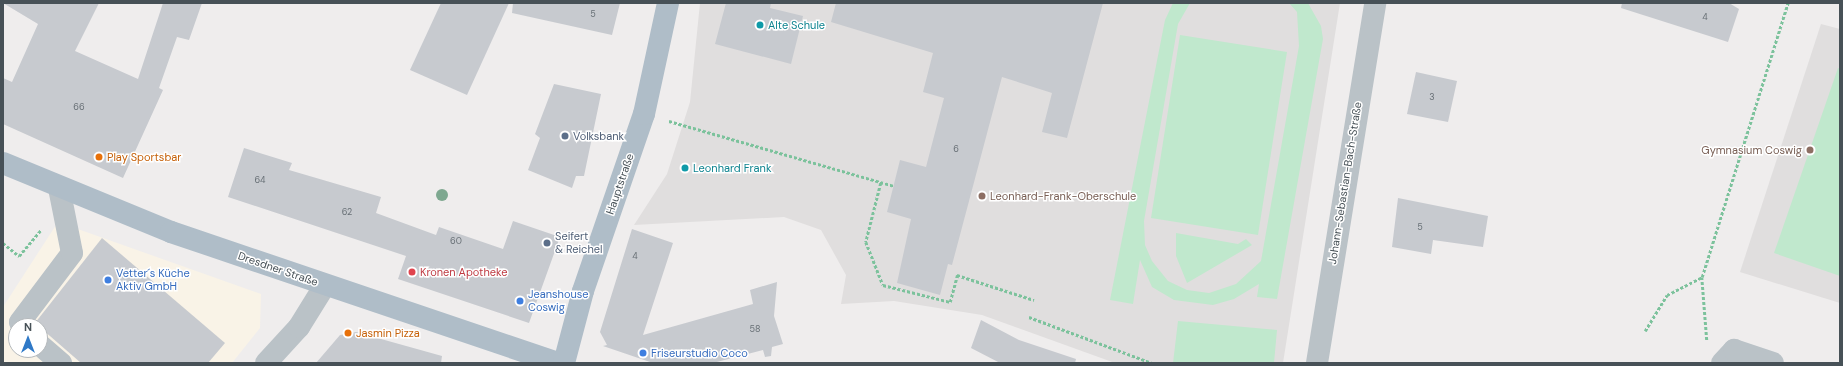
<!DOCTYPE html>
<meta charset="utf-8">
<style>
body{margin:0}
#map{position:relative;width:1843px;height:366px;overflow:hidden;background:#efeded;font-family:"DM Sans",sans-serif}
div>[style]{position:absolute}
.commercial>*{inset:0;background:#f9f3e7}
.education>*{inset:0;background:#e0dede}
.green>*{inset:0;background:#c0e8cd}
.building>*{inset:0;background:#c7cacf}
.path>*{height:2.5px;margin-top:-1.25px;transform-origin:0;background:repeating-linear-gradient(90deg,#7cc29c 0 3px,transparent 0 5px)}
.minor>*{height:22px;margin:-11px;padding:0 11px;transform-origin:11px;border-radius:11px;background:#bac2c7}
.major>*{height:22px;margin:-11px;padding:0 11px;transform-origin:11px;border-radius:11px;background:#afbdc8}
.trees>*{width:12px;height:12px;margin:-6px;border-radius:50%;background:#7ea890}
.dots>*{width:11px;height:11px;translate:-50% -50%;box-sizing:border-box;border:2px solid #fff;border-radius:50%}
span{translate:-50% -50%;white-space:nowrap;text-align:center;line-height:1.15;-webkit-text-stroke:3px #fff;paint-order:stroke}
.number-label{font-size:9px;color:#676f75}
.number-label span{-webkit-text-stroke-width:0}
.culture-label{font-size:11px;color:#0d838f}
.left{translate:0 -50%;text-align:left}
.service-label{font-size:11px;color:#4e5e75}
.education-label{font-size:11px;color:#785e54}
.right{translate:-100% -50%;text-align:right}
.food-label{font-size:11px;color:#c56008}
.street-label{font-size:11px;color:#475157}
.health-label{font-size:11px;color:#be3a42}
.shop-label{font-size:11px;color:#366cbe}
.frame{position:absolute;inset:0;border:4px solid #475157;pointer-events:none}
.north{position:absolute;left:8px;top:318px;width:40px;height:40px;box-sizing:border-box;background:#fff;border:1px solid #b5b9bc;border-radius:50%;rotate:0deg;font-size:11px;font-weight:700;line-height:16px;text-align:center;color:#475157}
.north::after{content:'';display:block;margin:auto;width:14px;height:18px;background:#2f79c7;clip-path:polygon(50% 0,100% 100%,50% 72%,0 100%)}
</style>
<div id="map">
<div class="commercial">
<i style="clip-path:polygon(evenodd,58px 222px,261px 294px,260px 328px,232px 363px,3px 363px,3px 307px,58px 222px,16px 326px,40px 326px,40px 350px,16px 350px,16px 326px)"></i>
</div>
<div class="education">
<i style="clip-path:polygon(700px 3px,1340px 3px,1283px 363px,1115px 363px,982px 315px,894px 301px,841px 304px,846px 275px,821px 230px,784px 217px,634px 225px,667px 174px,690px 102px)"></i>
<i style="clip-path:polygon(1821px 24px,1840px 29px,1840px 303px,1740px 272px)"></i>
</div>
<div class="green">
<i style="clip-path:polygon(1173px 3px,1190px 3px,1178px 24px,1144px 221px,1145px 245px,1152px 261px,1168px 281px,1187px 290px,1209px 293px,1236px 284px,1261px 261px,1299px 46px,1297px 12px,1289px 3px,1308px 3px,1321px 26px,1323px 39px,1277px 299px,1257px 297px,1259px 284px,1234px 299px,1213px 305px,1174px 300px,1152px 287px,1140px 260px,1133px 304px,1110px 300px,1165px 20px)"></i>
<i style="clip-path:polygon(1180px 35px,1287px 52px,1258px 235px,1151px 218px)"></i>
<i style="clip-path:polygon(1838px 68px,1840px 69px,1840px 276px,1774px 253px)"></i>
<i style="clip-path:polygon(1176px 233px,1238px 244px,1246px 239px,1252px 245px,1187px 283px,1176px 256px)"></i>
<i style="clip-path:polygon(1178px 321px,1277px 330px,1274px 363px,1173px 363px)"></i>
</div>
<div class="building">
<i style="clip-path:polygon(3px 3px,99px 3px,75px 51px,138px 79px,163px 3px,202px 3px,189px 40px,177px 37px,159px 88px,163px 90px,123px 178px,3px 124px,3px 78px,12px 82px,38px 24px)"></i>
<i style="clip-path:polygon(441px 3px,509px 3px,467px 95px,410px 70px)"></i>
<i style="clip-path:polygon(513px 3px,620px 3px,612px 35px,512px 13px)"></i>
<i style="clip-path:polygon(726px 3px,771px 3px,770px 8px,803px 16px,791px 64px,715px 44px)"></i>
<i style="clip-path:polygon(836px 3px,1103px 3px,1067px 138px,1042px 132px,1052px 93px,1002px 77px,952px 265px,948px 264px,940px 295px,897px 283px,911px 219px,887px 212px,900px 160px,926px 167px,944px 98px,923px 92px,933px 53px,831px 22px)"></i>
<i style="clip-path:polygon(1622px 3px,1729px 3px,1739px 9px,1728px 42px,1621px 8px)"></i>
<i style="clip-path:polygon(1416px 72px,1457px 81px,1448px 122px,1407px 114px)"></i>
<i style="clip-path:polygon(554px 84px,601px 94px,584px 176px,576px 176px,572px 188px,528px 170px,540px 138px,535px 134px)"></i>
<i style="clip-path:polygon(244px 148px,292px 163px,289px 170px,381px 197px,376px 213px,436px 235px,439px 227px,503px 249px,513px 221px,560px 237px,529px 323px,398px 279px,406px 256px,228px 197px)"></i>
<i style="clip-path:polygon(1398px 198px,1488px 216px,1483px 247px,1433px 240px,1431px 254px,1392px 247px)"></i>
<i style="clip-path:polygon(632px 229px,673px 243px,643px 335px,753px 304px,750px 290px,777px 282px,774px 316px,783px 344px,772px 347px,771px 356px,765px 357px,763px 350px,713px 363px,653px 363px,603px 346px,607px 345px,600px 332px)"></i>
<i style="clip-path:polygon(102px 238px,225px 343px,208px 363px,81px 363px,35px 323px)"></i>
<i style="clip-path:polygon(981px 320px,1019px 340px,1076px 359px,1075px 363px,1000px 363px,971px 348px)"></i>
<i style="clip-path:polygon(356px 332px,442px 356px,441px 363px,316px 363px,340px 335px)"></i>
</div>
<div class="path">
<i style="left:669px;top:121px;width:234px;rotate:16.1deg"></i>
<i style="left:881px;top:183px;width:61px;rotate:104.3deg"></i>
<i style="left:866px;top:242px;width:46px;rotate:68.4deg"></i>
<i style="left:883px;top:285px;width:69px;rotate:14.2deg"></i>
<i style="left:950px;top:302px;width:28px;rotate:-75deg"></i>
<i style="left:957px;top:275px;width:81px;rotate:18deg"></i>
<i style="left:3px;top:243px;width:21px;rotate:39deg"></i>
<i style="left:19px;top:256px;width:34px;rotate:-50deg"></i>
<i style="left:1702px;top:277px;width:64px;rotate:85.5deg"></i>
<i style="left:1029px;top:317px;width:131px;rotate:20.5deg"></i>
<i style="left:1645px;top:331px;width:42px;rotate:-58.6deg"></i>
<i style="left:1667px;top:295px;width:39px;rotate:-27deg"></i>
<i style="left:1702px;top:277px;width:287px;rotate:-72.6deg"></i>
</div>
<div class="minor">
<i style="left:22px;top:326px;width:4px;rotate:-117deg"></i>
<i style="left:20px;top:322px;width:86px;rotate:-53deg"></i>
<i style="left:72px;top:253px;width:66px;rotate:-101.3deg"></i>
<i style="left:40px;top:345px;width:28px;rotate:41deg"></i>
<i style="left:266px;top:363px;width:49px;rotate:-47.5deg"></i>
<i style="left:299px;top:327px;width:49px;rotate:-58.2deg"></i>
<i style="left:1317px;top:363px;width:365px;rotate:-80.8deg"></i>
<i style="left:1722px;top:363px;width:18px;rotate:-47deg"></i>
<i style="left:1734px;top:350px;width:41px;rotate:18.4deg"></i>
</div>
<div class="major">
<i style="left:3px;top:163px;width:182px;rotate:22.3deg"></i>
<i style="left:171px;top:232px;width:409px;rotate:18.7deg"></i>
<i style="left:564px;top:363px;width:74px;rotate:-75.2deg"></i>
<i style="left:583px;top:291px;width:187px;rotate:-71deg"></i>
<i style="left:644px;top:114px;width:114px;rotate:-77.8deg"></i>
</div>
<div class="trees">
<i style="left:442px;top:195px"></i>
</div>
<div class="dots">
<i style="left:760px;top:25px;background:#0f9aa8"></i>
<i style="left:565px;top:136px;background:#5c6f8a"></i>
<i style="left:1810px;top:150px;background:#8d6e63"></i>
<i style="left:99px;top:157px;background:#e8710a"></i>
<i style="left:685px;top:168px;background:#0f9aa8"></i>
<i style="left:982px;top:196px;background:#8d6e63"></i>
<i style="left:547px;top:243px;background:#5c6f8a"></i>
<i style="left:412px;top:272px;background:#e0444e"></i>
<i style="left:108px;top:280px;background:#3f7fe0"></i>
<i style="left:520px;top:301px;background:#3f7fe0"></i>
<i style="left:348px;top:333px;background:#e8710a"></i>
<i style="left:643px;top:353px;background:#3f7fe0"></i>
</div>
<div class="number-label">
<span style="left:593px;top:14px">5</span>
<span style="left:1705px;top:17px">4</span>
<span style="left:1432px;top:97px">3</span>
<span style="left:79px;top:107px">66</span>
<span style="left:956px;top:149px">6</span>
<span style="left:260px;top:180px">64</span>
<span style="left:347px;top:212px">62</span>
<span style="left:1420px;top:227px">5</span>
<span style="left:456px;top:241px">60</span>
<span style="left:635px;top:256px">4</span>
<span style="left:755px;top:329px">58</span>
</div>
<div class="culture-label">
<span class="left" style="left:768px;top:25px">Alte Schule</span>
<span class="left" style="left:693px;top:168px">Leonhard Frank</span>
</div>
<div class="service-label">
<span class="left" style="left:573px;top:136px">Volksbank</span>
<span class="left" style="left:555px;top:243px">Seifert<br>&amp; Reichel</span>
</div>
<div class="education-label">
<span class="right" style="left:1802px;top:150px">Gymnasium Coswig</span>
<span class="left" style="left:990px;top:196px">Leonhard-Frank-Oberschule</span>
</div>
<div class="food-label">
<span class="left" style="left:107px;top:157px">Play Sportsbar</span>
<span class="left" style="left:356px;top:333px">Jasmin Pizza</span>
</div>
<div class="street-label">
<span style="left:1345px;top:183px;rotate:-81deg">Johann-Sebastian-Bach-Straße</span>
<span style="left:620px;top:184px;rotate:-71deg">Hauptstraße</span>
<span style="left:278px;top:269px;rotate:19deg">Dresdner Straße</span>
</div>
<div class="health-label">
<span class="left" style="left:420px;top:272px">Kronen Apotheke</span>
</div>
<div class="shop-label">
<span class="left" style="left:116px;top:280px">Vetter´s Küche<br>Aktiv GmbH</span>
<span class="left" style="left:528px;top:301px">Jeanshouse<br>Coswig</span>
<span class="left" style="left:651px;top:353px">Friseurstudio Coco</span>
</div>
<div class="frame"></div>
<div class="north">N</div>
</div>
